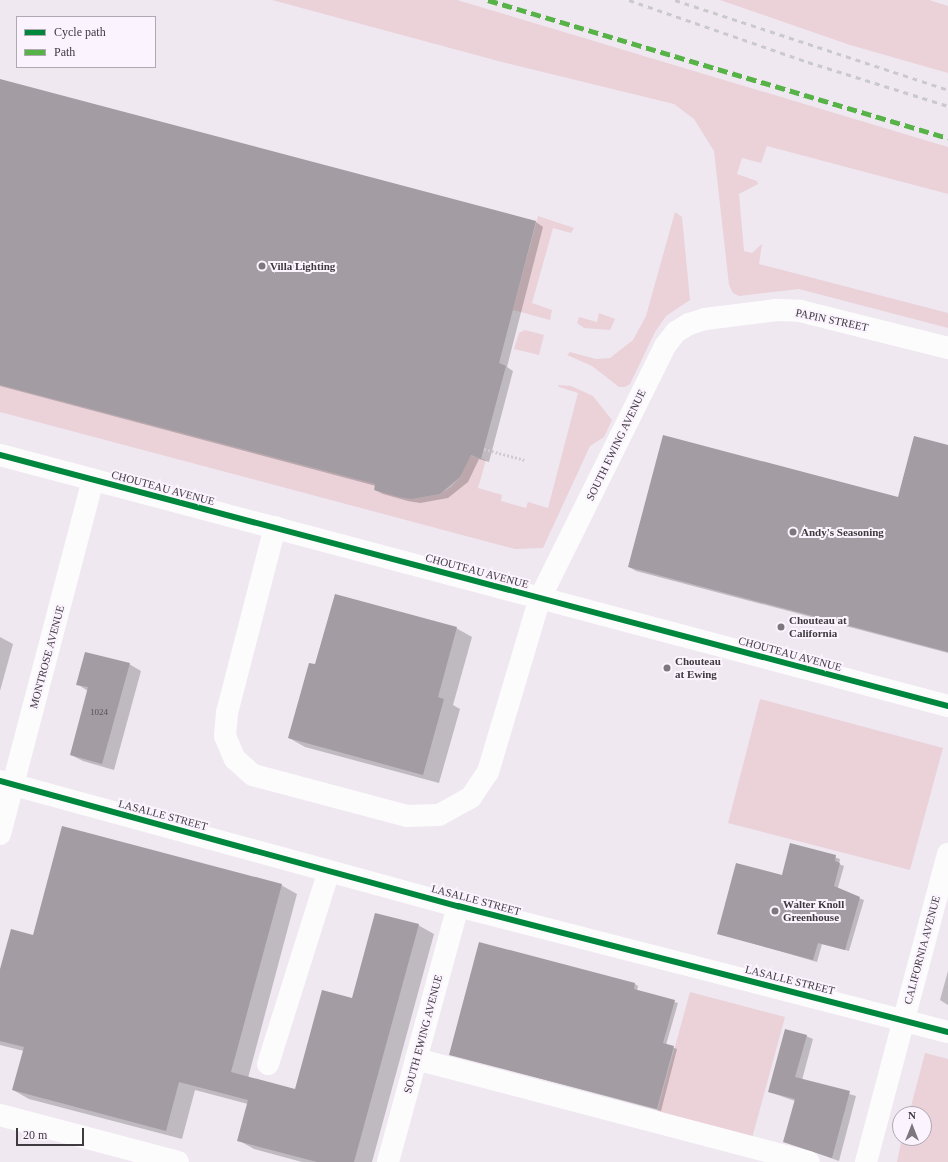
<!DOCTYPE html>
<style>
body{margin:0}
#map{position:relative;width:948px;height:1162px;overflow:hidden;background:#efe8f1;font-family:Georgia,serif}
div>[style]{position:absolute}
.green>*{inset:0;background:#ebd1d8}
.shadow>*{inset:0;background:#0003}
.building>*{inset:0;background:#a39ca2}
.path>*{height:2.5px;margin-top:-1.25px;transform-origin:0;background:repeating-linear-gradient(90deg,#cecace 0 2px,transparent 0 4px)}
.minor>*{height:22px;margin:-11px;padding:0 11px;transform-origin:11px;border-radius:11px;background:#fdfcfd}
.major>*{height:22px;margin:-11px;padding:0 11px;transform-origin:11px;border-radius:11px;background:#fdfcfd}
.rail>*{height:3px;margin-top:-1.5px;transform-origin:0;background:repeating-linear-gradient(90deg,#cac9cb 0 5px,transparent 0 10px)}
.quiet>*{height:5px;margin-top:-2.5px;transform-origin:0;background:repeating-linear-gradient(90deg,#57b347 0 10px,transparent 0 15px)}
.cycleway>*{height:6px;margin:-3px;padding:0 3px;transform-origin:3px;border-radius:3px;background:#00873e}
.dots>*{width:11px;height:11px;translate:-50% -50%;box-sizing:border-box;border:2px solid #fbf3fe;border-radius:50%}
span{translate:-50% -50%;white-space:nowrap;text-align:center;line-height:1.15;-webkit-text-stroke:4px #fbf3fe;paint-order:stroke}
.number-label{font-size:9px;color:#585258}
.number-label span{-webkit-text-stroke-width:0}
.poi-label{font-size:11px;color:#3f3a40;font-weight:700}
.left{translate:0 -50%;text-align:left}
.street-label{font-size:11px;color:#3f3a40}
.legend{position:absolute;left:16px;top:16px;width:140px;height:52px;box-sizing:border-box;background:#fbf3fe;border:1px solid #b0a9b2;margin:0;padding:5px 7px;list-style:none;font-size:12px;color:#3f3a40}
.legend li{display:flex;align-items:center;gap:8px;height:20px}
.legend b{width:20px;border:1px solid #b0a9b2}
.north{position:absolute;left:892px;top:1106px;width:40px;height:40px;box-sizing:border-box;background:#fbf3fe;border:1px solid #b0a9b2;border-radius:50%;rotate:0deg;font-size:11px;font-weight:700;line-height:16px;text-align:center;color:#3f3a40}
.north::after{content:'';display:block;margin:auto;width:14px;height:18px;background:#7d777e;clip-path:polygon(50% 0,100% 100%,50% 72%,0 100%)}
.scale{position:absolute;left:16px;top:1128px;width:68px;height:18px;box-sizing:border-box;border:2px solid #3f3a40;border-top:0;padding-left:5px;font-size:12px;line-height:14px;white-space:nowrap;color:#3f3a40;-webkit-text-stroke:3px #fbf3fe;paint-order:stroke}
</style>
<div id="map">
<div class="green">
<i style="clip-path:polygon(272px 0,457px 0,948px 147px,948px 194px,767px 146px,761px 163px,742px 158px,737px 174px,757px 181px,758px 184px,739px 194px,744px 251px,752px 253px,762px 244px,759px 264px,948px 313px,948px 328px,799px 289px,739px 296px,733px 293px,729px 285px,714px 151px,694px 119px,674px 104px,502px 62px)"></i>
<i style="clip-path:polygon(720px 0,929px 0,948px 6px,948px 73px,850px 45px)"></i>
<i style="clip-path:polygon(675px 212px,682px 217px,690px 300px,666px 316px,655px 332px,630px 384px,625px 387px,619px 387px,592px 366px,567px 355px,570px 352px,596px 359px,610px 358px,633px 340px,646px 316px)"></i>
<i style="clip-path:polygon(538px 216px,574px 228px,571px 233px,553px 228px,532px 303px,552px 310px,550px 320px,513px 310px)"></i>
<i style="clip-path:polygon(599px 313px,615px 319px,610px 330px,584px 328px,577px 323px,579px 317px,597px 322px)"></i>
<i style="clip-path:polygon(525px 330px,544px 335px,539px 355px,514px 349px,519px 333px)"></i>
<i style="clip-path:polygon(0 385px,375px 484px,374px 490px,412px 499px,440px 494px,451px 487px,460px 477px,469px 455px,486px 460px,478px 488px,502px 495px,501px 501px,526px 508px,528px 502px,548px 508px,578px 393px,559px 387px,558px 385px,571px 386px,593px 396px,612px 420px,604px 437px,590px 446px,543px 548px,515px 549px,0 412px)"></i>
<i style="clip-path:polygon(760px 699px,943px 748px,910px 870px,728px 823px)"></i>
<i style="clip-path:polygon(690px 992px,785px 1017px,751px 1142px,656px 1116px)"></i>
<i style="clip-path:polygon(925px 1053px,948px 1059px,948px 1162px,897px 1162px,902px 1138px,924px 1138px,924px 1114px,909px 1114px)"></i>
</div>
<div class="shadow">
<i style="clip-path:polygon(0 81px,536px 222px,543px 227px,507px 367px,513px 371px,489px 462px,479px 459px,468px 482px,448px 498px,420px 503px,408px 501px,383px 494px,375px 490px,376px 486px,0 386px)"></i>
<i style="clip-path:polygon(948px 446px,948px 653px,636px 571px,629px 567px,899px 498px)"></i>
<i style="clip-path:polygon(456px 628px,472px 637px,453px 705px,460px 709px,439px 783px,305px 747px,289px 738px,316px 666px)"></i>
<i style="clip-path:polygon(0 637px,13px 644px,0 691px)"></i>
<i style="clip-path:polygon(129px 664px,141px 671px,114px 770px,83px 761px,71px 755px,88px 691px,77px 684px)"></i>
<i style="clip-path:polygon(791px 844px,840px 859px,839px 864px,844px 866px,837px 891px,864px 900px,849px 951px,822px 944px,817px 962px,718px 933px,782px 876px)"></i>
<i style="clip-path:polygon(281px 885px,297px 894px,248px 1078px,296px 1091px,352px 999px,418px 925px,434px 934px,372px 1162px,302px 1162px,254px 1149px,238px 1140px,248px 1104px,195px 1090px,182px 1139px,29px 1099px,13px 1090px,24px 1051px,0 1045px,0 973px,34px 936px)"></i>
<i style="clip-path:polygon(948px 971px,948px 1005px,940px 1000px)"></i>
<i style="clip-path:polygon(635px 984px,638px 986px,637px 991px,678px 1003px,666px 1045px,677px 1049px,661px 1111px,450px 1054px)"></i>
<i style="clip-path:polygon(806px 1036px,813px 1039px,802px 1080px,856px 1096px,839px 1161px,785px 1142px,795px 1101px,769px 1092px)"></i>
</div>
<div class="building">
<i style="clip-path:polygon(0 79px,536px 221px,499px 363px,506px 366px,481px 459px,471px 455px,460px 477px,440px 494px,412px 499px,399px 497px,374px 490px,375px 484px,0 385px)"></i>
<i style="clip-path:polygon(663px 435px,898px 497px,914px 436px,948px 445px,948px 652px,628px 567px)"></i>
<i style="clip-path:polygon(335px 594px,457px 627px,438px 697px,444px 699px,423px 775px,288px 738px,309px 663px,315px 664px)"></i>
<i style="clip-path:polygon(85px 652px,130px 663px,102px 764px,70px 755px,88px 687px,76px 685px)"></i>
<i style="clip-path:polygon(62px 826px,282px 884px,231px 1072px,295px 1089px,322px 990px,352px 998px,375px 913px,419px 924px,354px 1162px,317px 1162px,237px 1141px,248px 1100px,179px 1082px,166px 1131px,12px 1090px,24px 1047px,0 1041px,0 969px,11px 929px,33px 935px)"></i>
<i style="clip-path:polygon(790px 843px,836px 855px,835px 861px,840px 863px,834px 886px,860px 897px,845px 950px,818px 943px,813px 960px,717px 934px,736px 863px,782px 875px)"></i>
<i style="clip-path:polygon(479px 942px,635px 983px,634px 989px,675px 1000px,663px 1043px,674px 1046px,657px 1109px,449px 1055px)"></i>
<i style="clip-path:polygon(785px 1029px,807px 1035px,795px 1077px,850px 1091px,832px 1158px,783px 1142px,795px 1099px,768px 1092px)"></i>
</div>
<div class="path">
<i style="left:484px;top:449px;width:42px;rotate:15deg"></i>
</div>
<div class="minor">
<i style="left:275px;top:527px;width:192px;rotate:104.5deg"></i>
<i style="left:227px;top:713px;width:23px;rotate:95deg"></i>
<i style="left:225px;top:736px;width:25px;rotate:67deg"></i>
<i style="left:235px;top:759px;width:24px;rotate:42deg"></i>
<i style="left:253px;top:775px;width:159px;rotate:14.9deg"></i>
<i style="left:407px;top:816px;width:32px;rotate:-2deg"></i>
<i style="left:439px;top:815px;width:37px;rotate:-29deg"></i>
<i style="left:471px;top:797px;width:30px;rotate:-56deg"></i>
<i style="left:488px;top:772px;width:182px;rotate:-73.4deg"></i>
<i style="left:540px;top:598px;width:281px;rotate:-63.6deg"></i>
<i style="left:665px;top:346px;width:18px;rotate:-52deg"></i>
<i style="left:676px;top:332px;width:15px;rotate:-32deg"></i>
<i style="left:689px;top:324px;width:17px;rotate:-17deg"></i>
<i style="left:705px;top:319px;width:72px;rotate:-7.2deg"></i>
<i style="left:776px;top:310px;width:24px;rotate:2deg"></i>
<i style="left:800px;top:311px;width:153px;rotate:14deg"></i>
<i style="left:0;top:781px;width:475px;rotate:15.3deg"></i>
<i style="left:458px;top:906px;width:506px;rotate:14.42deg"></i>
<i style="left:0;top:834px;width:366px;rotate:-75.3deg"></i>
<i style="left:416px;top:1059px;width:406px;rotate:14.7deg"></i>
<i style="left:268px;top:1064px;width:202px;rotate:-72.5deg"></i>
<i style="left:0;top:1115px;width:184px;rotate:14.8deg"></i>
<i style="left:388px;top:1162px;width:265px;rotate:-74.7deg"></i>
<i style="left:866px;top:1162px;width:319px;rotate:-75.1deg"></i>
</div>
<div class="major">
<i style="left:0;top:455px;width:981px;rotate:14.83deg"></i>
</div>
<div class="rail">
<i style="left:629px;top:0;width:189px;rotate:19.1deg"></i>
<i style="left:808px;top:62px;width:147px;rotate:17.4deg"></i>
<i style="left:675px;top:0;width:287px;rotate:18.2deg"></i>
</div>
<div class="quiet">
<i style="left:488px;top:0;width:480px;rotate:16.7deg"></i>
</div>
<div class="cycleway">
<i style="left:0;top:455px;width:981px;rotate:14.83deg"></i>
<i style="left:0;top:781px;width:475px;rotate:15.3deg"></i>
<i style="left:458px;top:906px;width:506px;rotate:14.42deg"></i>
</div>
<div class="dots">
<i style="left:262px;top:266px;background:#7d777e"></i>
<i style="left:793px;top:532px;background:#7d777e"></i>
<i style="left:781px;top:627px;background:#7d777e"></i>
<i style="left:667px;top:668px;background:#7d777e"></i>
<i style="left:775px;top:911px;background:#7d777e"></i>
</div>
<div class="number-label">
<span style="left:99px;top:712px">1024</span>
</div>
<div class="poi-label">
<span class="left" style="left:270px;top:266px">Villa Lighting</span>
<span class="left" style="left:801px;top:532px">Andy's Seasoning</span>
<span class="left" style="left:789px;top:627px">Chouteau at<br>California</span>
<span class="left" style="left:675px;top:668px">Chouteau<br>at Ewing</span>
<span class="left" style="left:783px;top:911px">Walter Knoll<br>Greenhouse</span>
</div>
<div class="street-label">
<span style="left:832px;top:320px;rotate:12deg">PAPIN STREET</span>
<span style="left:616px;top:445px;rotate:-64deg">SOUTH EWING AVENUE</span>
<span style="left:163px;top:488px;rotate:15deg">CHOUTEAU AVENUE</span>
<span style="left:477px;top:571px;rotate:15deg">CHOUTEAU AVENUE</span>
<span style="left:790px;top:654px;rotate:15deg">CHOUTEAU AVENUE</span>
<span style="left:47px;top:657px;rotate:-75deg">MONTROSE AVENUE</span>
<span style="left:163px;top:815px;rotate:15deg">LASALLE STREET</span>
<span style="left:476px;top:900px;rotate:15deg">LASALLE STREET</span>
<span style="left:922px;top:950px;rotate:-75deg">CALIFORNIA AVENUE</span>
<span style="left:790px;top:980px;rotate:14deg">LASALLE STREET</span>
<span style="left:423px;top:1034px;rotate:-75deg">SOUTH EWING AVENUE</span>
</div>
<ul class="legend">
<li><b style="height:5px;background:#00873e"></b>Cycle path</li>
<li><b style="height:5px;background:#57b347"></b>Path</li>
</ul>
<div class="north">N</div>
<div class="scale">20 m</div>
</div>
